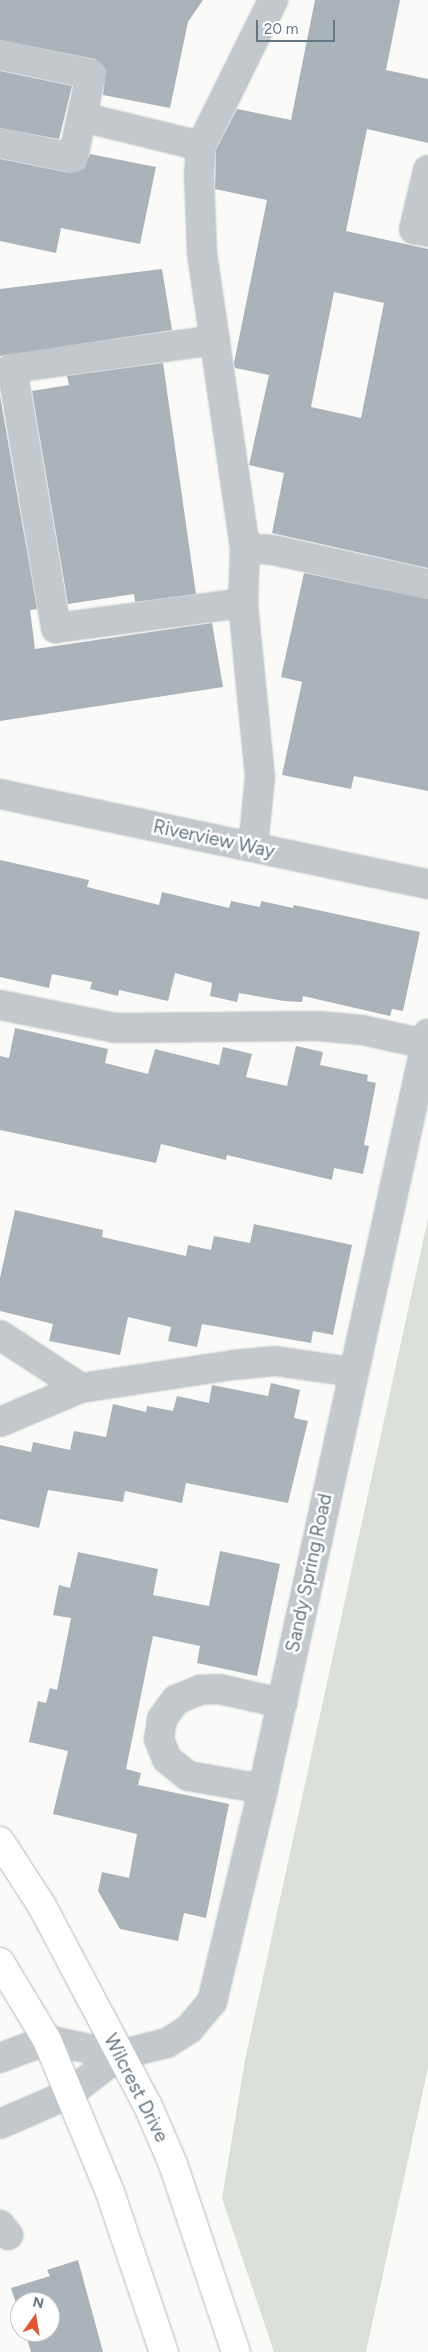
<!DOCTYPE html>
<style>
body{margin:0}
#map{position:relative;width:428px;height:2352px;overflow:hidden;background:#fafaf8;font-family:Figtree,sans-serif}
div>[style]{position:absolute}
.green>*{inset:0;background:#dadfd7}
.building>*{inset:0;background:#aab3b9}
.roads{filter:drop-shadow(0 0 1px #b5babe) drop-shadow(0 0 1px #b5babe)}
.minor>*{height:28px;margin:-14px;padding:0 14px;transform-origin:14px;border-radius:14px;background:#c3c8cc}
.major>*{height:28px;margin:-14px;padding:0 14px;transform-origin:14px;border-radius:14px;background:#fff}
span{translate:-50% -50%;white-space:nowrap;text-align:center;line-height:1.15;-webkit-text-stroke:5px #fff;paint-order:stroke}
.street-label{font-size:19px;color:#657683}
.north{position:absolute;left:10px;top:2292px;width:50px;height:50px;box-sizing:border-box;background:#fff;border:1px solid #c1c8cd;border-radius:50%;rotate:13deg;font-size:14px;font-weight:700;line-height:20px;text-align:center;color:#657683}
.north::after{content:'';display:block;margin:auto;width:18px;height:22px;background:#e4572e;clip-path:polygon(50% 0,100% 100%,50% 72%,0 100%)}
.scale{position:absolute;left:256px;top:20px;width:79px;height:22px;box-sizing:border-box;border:2px solid #657683;border-top:0;padding-left:6px;font-size:15px;line-height:18px;white-space:nowrap;color:#657683;-webkit-text-stroke:4px #fff;paint-order:stroke}
</style>
<div id="map">
<div class="green">
<i style="clip-path:polygon(428px 1218px,428px 2068px,366px 2352px,274px 2352px,222px 2198px,245px 2060px)"></i>
</div>
<div class="building">
<i style="clip-path:polygon(0 0,203px 0,188px 22px,170px 108px,103px 95px,106px 70px,95px 59px,0 40px)"></i>
<i style="clip-path:polygon(evenodd,315px 0,400px 0,386px 70px,428px 79px,428px 143px,367px 129px,346px 231px,428px 249px,428px 568px,272px 533px,284px 473px,249px 465px,269px 375px,235px 368px,234px 363px,267px 200px,215px 189px,216px 150px,237px 109px,291px 120px,315px 0,334px 292px,384px 303px,361px 418px,311px 407px,334px 292px)"></i>
<i style="clip-path:polygon(0 71px,72px 86px,59px 139px,0 128px)"></i>
<i style="clip-path:polygon(90px 154px,156px 167px,140px 244px,61px 228px,56px 253px,0 241px,0 159px,70px 173px,84px 169px)"></i>
<i style="clip-path:polygon(162px 269px,172px 330px,0 356px,0 289px)"></i>
<i style="clip-path:polygon(163px 363px,196px 594px,135px 602px,134px 594px,68px 604px,32px 391px,69px 385px,67px 376px)"></i>
<i style="clip-path:polygon(0 396px,37px 609px,30px 610px,35px 649px,212px 623px,223px 687px,0 721px)"></i>
<i style="clip-path:polygon(304px 573px,428px 599px,428px 791px,354px 776px,351px 789px,282px 775px,302px 682px,281px 677px)"></i>
<i style="clip-path:polygon(0 860px,89px 880px,87px 887px,159px 905px,162px 892px,229px 908px,231px 901px,260px 907px,261px 901px,293px 908px,294px 905px,420px 932px,403px 1011px,392px 1009px,390px 1016px,303px 996px,302px 1002px,284px 1001px,239px 993px,237px 1002px,210px 996px,212px 983px,175px 973px,168px 1001px,119px 990px,118px 996px,90px 989px,92px 982px,52px 974px,49px 988px,0 977px)"></i>
<i style="clip-path:polygon(15px 1028px,108px 1049px,105px 1063px,148px 1074px,155px 1049px,219px 1065px,223px 1047px,252px 1054px,246px 1077px,287px 1086px,296px 1046px,323px 1052px,320px 1065px,368px 1075px,367px 1081px,376px 1083px,364px 1145px,369px 1146px,363px 1174px,334px 1168px,332px 1180px,227px 1155px,226px 1160px,161px 1144px,156px 1163px,0 1130px,0 1056px,9px 1058px)"></i>
<i style="clip-path:polygon(15px 1210px,103px 1230px,102px 1237px,186px 1256px,188px 1245px,211px 1250px,214px 1236px,250px 1243px,254px 1224px,352px 1245px,333px 1335px,313px 1331px,311px 1343px,202px 1324px,197px 1347px,168px 1341px,171px 1327px,128px 1317px,120px 1355px,49px 1341px,53px 1324px,0 1311px,0 1278px)"></i>
<i style="clip-path:polygon(271px 1383px,300px 1390px,294px 1418px,308px 1421px,288px 1503px,186px 1483px,182px 1503px,125px 1491px,123px 1502px,48px 1490px,39px 1528px,0 1519px,0 1445px,31px 1452px,33px 1442px,70px 1450px,74px 1431px,106px 1437px,113px 1404px,146px 1412px,147px 1406px,173px 1411px,177px 1396px,209px 1403px,212px 1385px,268px 1396px)"></i>
<i style="clip-path:polygon(220px 1551px,280px 1564px,257px 1676px,197px 1663px,200px 1646px,153px 1636px,126px 1769px,141px 1773px,138px 1785px,229px 1804px,206px 1918px,184px 1913px,178px 1941px,120px 1929px,98px 1891px,102px 1872px,129px 1878px,137px 1834px,53px 1814px,68px 1751px,29px 1742px,38px 1701px,46px 1703px,50px 1688px,57px 1690px,71px 1618px,53px 1615px,59px 1585px,70px 1588px,78px 1552px,158px 1569px,153px 1595px,209px 1606px)"></i>
<i style="clip-path:polygon(78px 2260px,103px 2352px,31px 2352px,25px 2332px,50px 2332px,50px 2302px,20px 2302px,20px 2316px,11px 2288px,50px 2276px,47px 2270px)"></i>
</div>
<div class="roads">
<div class="minor">
<i style="left:0;top:55px;width:93px;rotate:11.8deg"></i>
<i style="left:91px;top:74px;width:86px;rotate:102.1deg"></i>
<i style="left:73px;top:158px;width:75px;rotate:-168.4deg"></i>
<i style="left:82px;top:117px;width:122px;rotate:13.7deg"></i>
<i style="left:428px;top:170px;width:61px;rotate:103.3deg"></i>
<i style="left:414px;top:229px;width:14px;rotate:12deg"></i>
<i style="left:215px;top:340px;width:205px;rotate:172.1deg"></i>
<i style="left:12px;top:368px;width:264px;rotate:80.4deg"></i>
<i style="left:56px;top:628px;width:189px;rotate:-7.6deg"></i>
<i style="left:245px;top:548px;width:28px;rotate:4deg"></i>
<i style="left:273px;top:550px;width:159px;rotate:12.4deg"></i>
<i style="left:0;top:794px;width:437px;rotate:11.9deg"></i>
<i style="left:253px;top:847px;width:70px;rotate:-84.3deg"></i>
<i style="left:260px;top:777px;width:175px;rotate:-95.6deg"></i>
<i style="left:243px;top:603px;width:55px;rotate:-87.9deg"></i>
<i style="left:245px;top:548px;width:299px;rotate:-98.3deg"></i>
<i style="left:202px;top:252px;width:78px;rotate:-92.2deg"></i>
<i style="left:199px;top:174px;width:28px;rotate:-86deg"></i>
<i style="left:201px;top:146px;width:163px;rotate:-63.7deg"></i>
<i style="left:0;top:1005px;width:118px;rotate:11.2deg"></i>
<i style="left:116px;top:1028px;width:202px;rotate:-0.6deg"></i>
<i style="left:318px;top:1026px;width:44px;rotate:5.2deg"></i>
<i style="left:362px;top:1030px;width:66px;rotate:12.3deg"></i>
<i style="left:0;top:1335px;width:97px;rotate:33.2deg"></i>
<i style="left:0;top:1422px;width:88px;rotate:-22.8deg"></i>
<i style="left:81px;top:1388px;width:154px;rotate:-8.6deg"></i>
<i style="left:233px;top:1365px;width:42px;rotate:-5.4deg"></i>
<i style="left:275px;top:1361px;width:78px;rotate:8.1deg"></i>
<i style="left:263px;top:1789px;width:76px;rotate:-170.2deg"></i>
<i style="left:188px;top:1776px;width:27px;rotate:-141deg"></i>
<i style="left:167px;top:1759px;width:22px;rotate:-112deg"></i>
<i style="left:159px;top:1739px;width:20px;rotate:-81deg"></i>
<i style="left:162px;top:1719px;width:24px;rotate:-54deg"></i>
<i style="left:176px;top:1700px;width:26px;rotate:-23deg"></i>
<i style="left:200px;top:1690px;width:19px;rotate:-3deg"></i>
<i style="left:219px;top:1689px;width:65px;rotate:12.5deg"></i>
<i style="left:119px;top:2055px;width:49px;rotate:-14deg"></i>
<i style="left:167px;top:2043px;width:26px;rotate:-32deg"></i>
<i style="left:189px;top:2029px;width:35px;rotate:-50deg"></i>
<i style="left:212px;top:2002px;width:219px;rotate:-76.5deg"></i>
<i style="left:263px;top:1789px;width:773px;rotate:-77.67deg"></i>
<i style="left:0;top:2058px;width:50px;rotate:-21deg"></i>
<i style="left:47px;top:2040px;width:74px;rotate:11.8deg"></i>
<i style="left:119px;top:2055px;width:63px;rotate:142deg"></i>
<i style="left:69px;top:2094px;width:75px;rotate:156.5deg"></i>
<i style="left:0;top:2225px;width:13px;rotate:51deg"></i>
</div>
<div class="major">
<i style="left:0;top:1841px;width:77px;rotate:57.1deg"></i>
<i style="left:42px;top:1906px;width:226px;rotate:62.1deg"></i>
<i style="left:148px;top:2106px;width:63px;rotate:66.7deg"></i>
<i style="left:173px;top:2164px;width:198px;rotate:71.5deg"></i>
<i style="left:0;top:1962px;width:91px;rotate:58.9deg"></i>
<i style="left:47px;top:2040px;width:165px;rotate:67.5deg"></i>
<i style="left:110px;top:2192px;width:169px;rotate:71.4deg"></i>
</div>
</div>
<div class="street-label">
<span style="left:214px;top:839px;rotate:12deg">Riverview Way</span>
<span style="left:309px;top:1573px;rotate:-78deg">Sandy Spring Road</span>
<span style="left:136px;top:2088px;rotate:63deg">Wilcrest Drive</span>
</div>
<div class="north">N</div>
<div class="scale">20 m</div>
</div>
